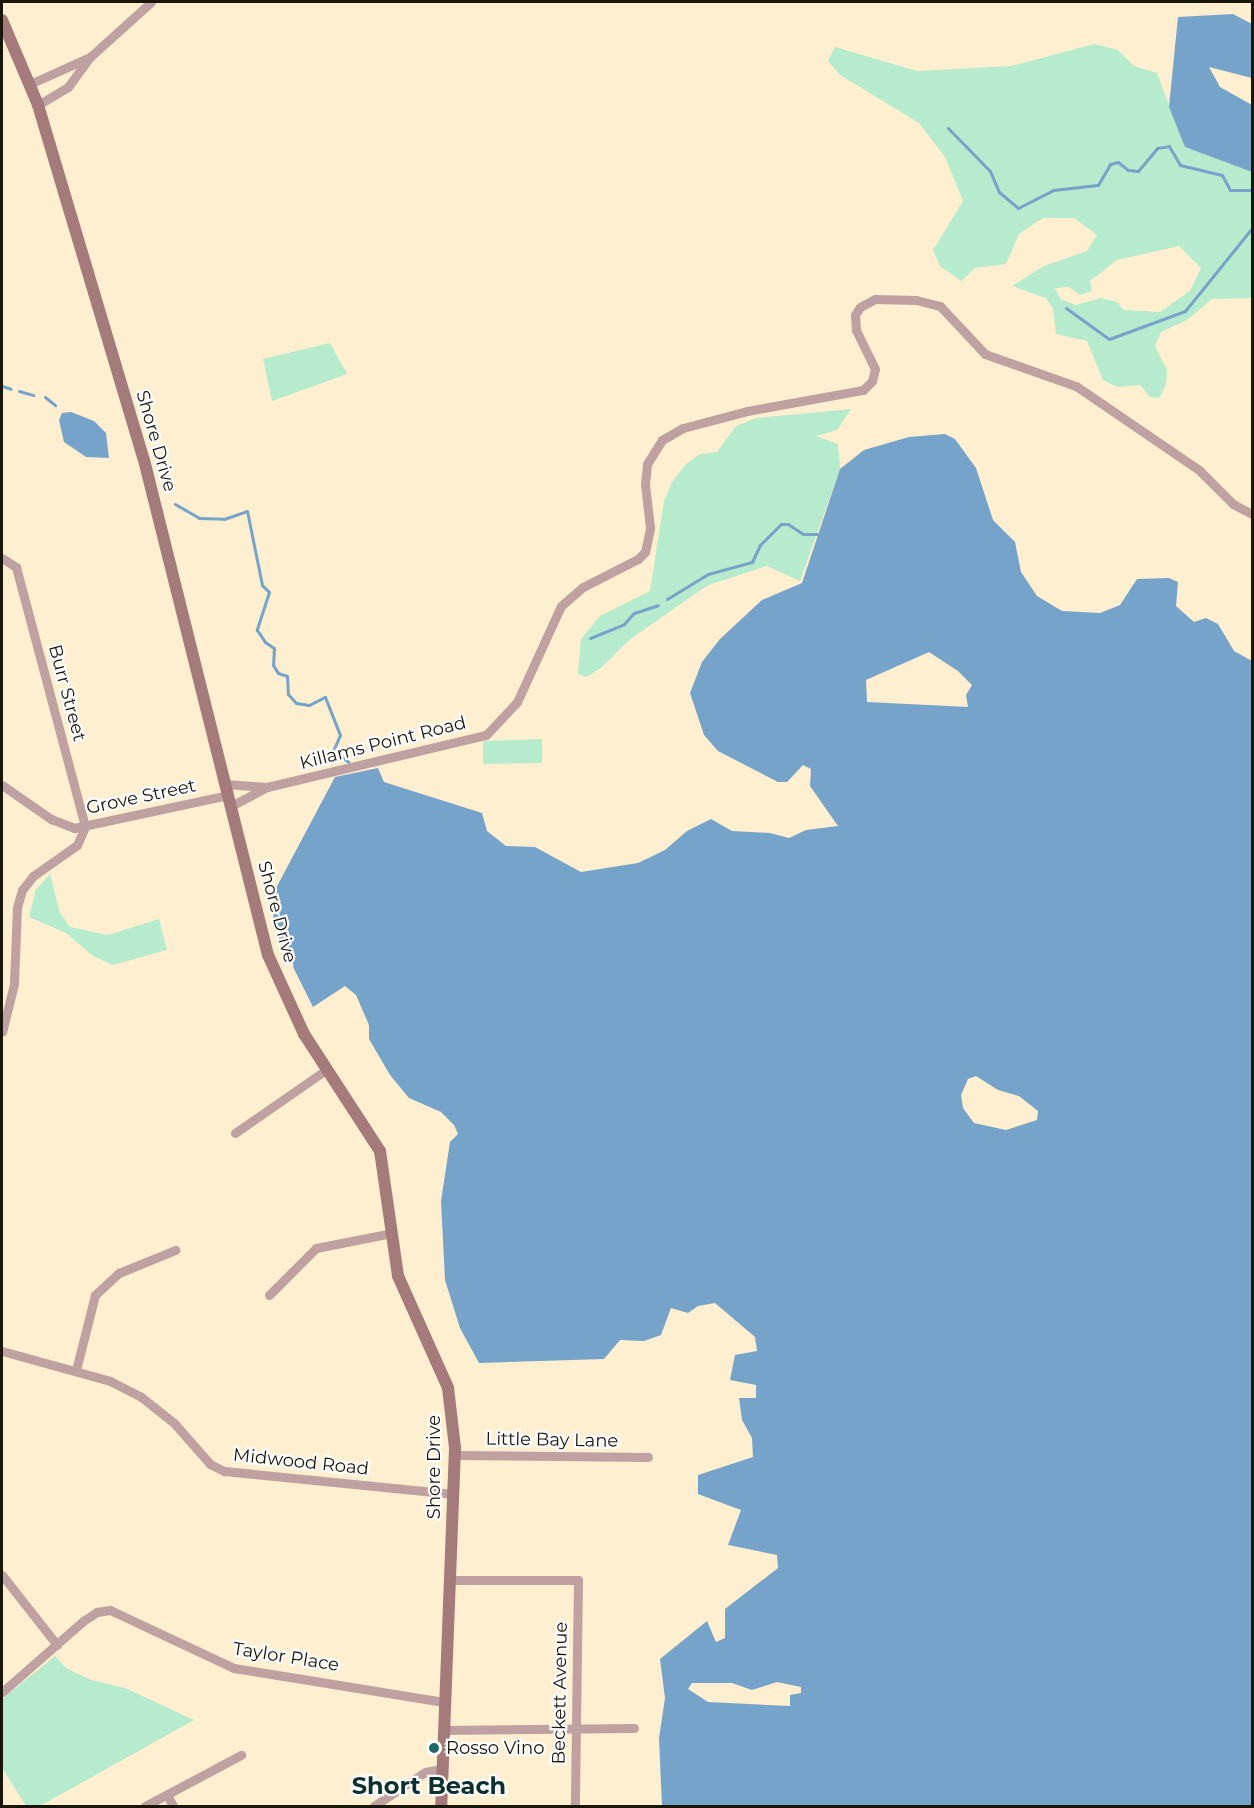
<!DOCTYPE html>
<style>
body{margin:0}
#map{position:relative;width:1254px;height:1808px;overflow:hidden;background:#fdefcf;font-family:Montserrat,sans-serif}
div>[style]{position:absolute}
.green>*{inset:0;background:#b6ebcd}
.water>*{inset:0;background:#75a3ca}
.stream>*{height:3px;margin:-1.5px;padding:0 1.5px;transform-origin:1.5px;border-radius:1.5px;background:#75a3ca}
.minor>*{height:9px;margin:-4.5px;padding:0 4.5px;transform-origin:4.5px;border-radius:4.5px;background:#bea1a0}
.secondary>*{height:12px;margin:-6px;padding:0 6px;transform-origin:6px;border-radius:6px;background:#a47b7a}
.dots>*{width:16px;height:16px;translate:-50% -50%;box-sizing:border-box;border:3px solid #fdfdfd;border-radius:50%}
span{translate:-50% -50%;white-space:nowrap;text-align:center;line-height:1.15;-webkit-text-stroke:4.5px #fdfdfd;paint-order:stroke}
.street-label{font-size:18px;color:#1a150a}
.poi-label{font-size:18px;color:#1a150a}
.left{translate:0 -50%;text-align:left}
.district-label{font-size:24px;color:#0d302e;font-weight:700}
.frame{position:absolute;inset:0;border:3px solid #1a150a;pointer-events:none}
</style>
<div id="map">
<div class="green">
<i style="clip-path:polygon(evenodd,1094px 44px,1118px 50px,1134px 66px,1157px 73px,1185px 147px,1252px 172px,1252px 298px,1212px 299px,1187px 320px,1161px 332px,1155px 346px,1167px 370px,1166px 385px,1159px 398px,1150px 397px,1140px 385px,1117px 387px,1103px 380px,1087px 341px,1056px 334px,1053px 309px,1046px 298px,1012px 286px,1044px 266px,1087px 251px,1097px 235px,1074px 218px,1043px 218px,1019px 234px,1006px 264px,975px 268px,961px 281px,940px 266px,933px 250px,963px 201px,945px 157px,919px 123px,840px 75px,828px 61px,835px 47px,917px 71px,1011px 66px,1094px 44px,1179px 246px,1201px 268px,1190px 291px,1160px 312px,1124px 310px,1117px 302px,1101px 298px,1076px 305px,1060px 299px,1055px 288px,1069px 287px,1080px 295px,1092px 291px,1090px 281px,1117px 260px,1179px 246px)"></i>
<i style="clip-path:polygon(330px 343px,347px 374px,272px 401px,263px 359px)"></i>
<i style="clip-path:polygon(851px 409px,837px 430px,816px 436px,838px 444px,840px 469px,800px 581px,767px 566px,708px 585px,629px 640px,602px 667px,587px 677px,578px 674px,581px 639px,600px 616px,650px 591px,664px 501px,672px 482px,686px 464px,700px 454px,717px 452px,736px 426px,756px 418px)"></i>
<i style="clip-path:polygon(542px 739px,542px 763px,483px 764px,483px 741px)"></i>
<i style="clip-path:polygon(50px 874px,60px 913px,70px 927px,108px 935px,159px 919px,167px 950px,113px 965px,93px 956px,66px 933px,29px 917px,36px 889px)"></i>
<i style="clip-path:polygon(55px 1656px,66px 1668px,91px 1680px,125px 1688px,194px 1720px,40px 1806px,26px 1806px,2px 1768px,2px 1699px)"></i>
</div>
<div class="water">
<i style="clip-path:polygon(1233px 14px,1252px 24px,1252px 78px,1209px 67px,1220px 87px,1252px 105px,1252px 172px,1185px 147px,1169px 107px,1178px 17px)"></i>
<i style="clip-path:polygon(71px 412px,94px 421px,106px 433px,109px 458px,86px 457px,64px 442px,59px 420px,62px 413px)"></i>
<i style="clip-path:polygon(evenodd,945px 434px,955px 439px,976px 468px,993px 520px,1015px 542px,1021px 572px,1037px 596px,1062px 611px,1100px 613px,1120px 605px,1137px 579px,1169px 578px,1178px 582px,1176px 606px,1194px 622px,1206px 618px,1218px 624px,1234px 651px,1252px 661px,1252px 1806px,662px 1806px,659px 1738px,665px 1698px,660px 1659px,707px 1621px,716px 1642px,725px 1638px,725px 1609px,778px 1568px,777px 1555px,728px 1545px,741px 1510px,698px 1494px,698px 1475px,753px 1457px,752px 1438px,742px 1420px,739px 1398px,756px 1398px,756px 1385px,730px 1380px,735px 1355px,757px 1351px,755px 1337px,715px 1303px,698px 1306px,688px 1313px,671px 1308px,661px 1335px,644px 1341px,620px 1340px,604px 1359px,479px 1363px,460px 1328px,445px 1280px,441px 1201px,450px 1142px,458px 1134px,454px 1125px,441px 1112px,409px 1098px,390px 1075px,369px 1039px,369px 1025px,356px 995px,345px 986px,313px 1007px,278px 937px,272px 910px,275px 890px,335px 777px,378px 768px,384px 782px,482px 813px,487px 831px,506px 846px,535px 847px,581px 872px,638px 863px,665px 850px,687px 831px,711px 819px,732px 831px,770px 833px,789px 838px,806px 830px,838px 826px,810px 786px,811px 769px,803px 765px,787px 782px,778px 782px,718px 751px,704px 735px,690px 693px,702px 662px,720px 639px,762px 600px,802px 583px,840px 469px,864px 450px,909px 437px,945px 434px,929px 652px,958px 671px,972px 685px,966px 695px,968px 707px,867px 702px,866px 680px,929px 652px,945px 434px,976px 1076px,998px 1090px,1019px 1096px,1038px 1111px,1037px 1120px,1006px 1130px,974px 1123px,963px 1108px,961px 1095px,968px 1079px,976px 1076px,945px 434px,777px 1682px,801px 1687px,801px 1693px,790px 1695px,790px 1706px,708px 1702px,688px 1689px,692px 1683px,732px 1683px,752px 1690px,777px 1682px)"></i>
</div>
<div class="stream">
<i style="left:948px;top:128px;width:60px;rotate:45.7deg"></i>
<i style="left:990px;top:171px;width:23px;rotate:67deg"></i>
<i style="left:999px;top:192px;width:25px;rotate:40deg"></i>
<i style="left:1018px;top:208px;width:39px;rotate:-27deg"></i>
<i style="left:1053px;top:190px;width:45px;rotate:-6.3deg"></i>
<i style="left:1098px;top:185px;width:24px;rotate:-60deg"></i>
<i style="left:1110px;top:164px;width:8px;rotate:-14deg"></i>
<i style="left:1118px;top:162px;width:13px;rotate:39deg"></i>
<i style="left:1128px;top:170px;width:10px;rotate:6deg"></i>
<i style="left:1138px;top:171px;width:30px;rotate:-50deg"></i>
<i style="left:1157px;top:148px;width:12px;rotate:-9deg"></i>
<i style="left:1169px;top:146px;width:22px;rotate:60deg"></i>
<i style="left:1180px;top:165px;width:43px;rotate:13.4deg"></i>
<i style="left:1222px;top:175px;width:17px;rotate:62deg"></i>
<i style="left:1230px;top:190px;width:22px"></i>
<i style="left:1066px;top:308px;width:53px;rotate:35.8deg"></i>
<i style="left:1109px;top:339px;width:81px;rotate:-20.2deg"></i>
<i style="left:1185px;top:311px;width:107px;rotate:-51.1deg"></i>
<i style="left:2px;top:386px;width:9px;rotate:18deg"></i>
<i style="left:19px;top:391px;width:15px;rotate:16deg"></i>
<i style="left:45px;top:397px;width:13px;rotate:39deg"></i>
<i style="left:175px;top:504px;width:28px;rotate:30deg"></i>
<i style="left:199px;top:518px;width:25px;rotate:2deg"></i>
<i style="left:224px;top:519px;width:24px;rotate:-19deg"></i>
<i style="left:247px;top:511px;width:76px;rotate:78.5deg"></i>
<i style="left:262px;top:585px;width:10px;rotate:45deg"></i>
<i style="left:269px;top:592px;width:40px;rotate:108deg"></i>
<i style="left:257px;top:630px;width:14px;rotate:56deg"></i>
<i style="left:265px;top:642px;width:11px;rotate:34deg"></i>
<i style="left:274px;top:648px;width:17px;rotate:93deg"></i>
<i style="left:273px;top:665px;width:9px;rotate:58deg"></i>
<i style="left:278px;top:673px;width:9px;rotate:18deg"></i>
<i style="left:287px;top:676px;width:18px;rotate:87deg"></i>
<i style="left:288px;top:694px;width:12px;rotate:48deg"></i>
<i style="left:296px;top:703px;width:13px;rotate:9deg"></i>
<i style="left:309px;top:705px;width:18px;rotate:-27deg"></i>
<i style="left:325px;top:697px;width:41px;rotate:68.5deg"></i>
<i style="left:340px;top:735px;width:17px;rotate:114deg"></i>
<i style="left:333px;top:751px;width:19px;rotate:35deg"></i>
<i style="left:667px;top:599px;width:48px;rotate:-31.4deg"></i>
<i style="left:708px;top:574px;width:46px;rotate:-15.3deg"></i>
<i style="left:752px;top:562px;width:19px;rotate:-65deg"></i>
<i style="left:760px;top:545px;width:30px;rotate:-45deg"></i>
<i style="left:781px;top:524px;width:7px"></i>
<i style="left:788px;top:524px;width:18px;rotate:34deg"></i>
<i style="left:803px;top:534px;width:14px"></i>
<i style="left:590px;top:638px;width:37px;rotate:-22deg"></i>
<i style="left:624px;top:624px;width:15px;rotate:-48deg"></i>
<i style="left:634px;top:613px;width:25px;rotate:-18deg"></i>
</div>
<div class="minor">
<i style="left:30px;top:84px;width:66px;rotate:-24.2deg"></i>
<i style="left:38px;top:105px;width:35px;rotate:-31deg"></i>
<i style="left:68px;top:87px;width:37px;rotate:-54deg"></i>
<i style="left:90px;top:57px;width:82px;rotate:-42deg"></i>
<i style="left:2px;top:558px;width:17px;rotate:33deg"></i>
<i style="left:16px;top:567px;width:269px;rotate:75.1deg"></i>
<i style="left:85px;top:827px;width:20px;rotate:114deg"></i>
<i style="left:77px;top:845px;width:54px;rotate:144.8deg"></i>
<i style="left:33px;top:876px;width:18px;rotate:128deg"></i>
<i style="left:22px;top:890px;width:19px;rotate:106deg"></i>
<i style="left:17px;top:908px;width:76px;rotate:92.3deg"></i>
<i style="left:14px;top:984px;width:49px;rotate:104deg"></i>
<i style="left:226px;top:784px;width:41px;rotate:4.2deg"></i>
<i style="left:2px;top:785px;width:60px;rotate:34.8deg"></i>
<i style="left:51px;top:819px;width:25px;rotate:21deg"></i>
<i style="left:74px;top:828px;width:157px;rotate:-12.1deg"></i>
<i style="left:231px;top:806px;width:41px;rotate:-27.8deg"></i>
<i style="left:267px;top:787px;width:225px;rotate:-13.4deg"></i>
<i style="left:486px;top:735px;width:45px;rotate:-46.8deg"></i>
<i style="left:517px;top:702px;width:106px;rotate:-65.4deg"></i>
<i style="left:561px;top:606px;width:29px;rotate:-41deg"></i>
<i style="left:583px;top:587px;width:62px;rotate:-27deg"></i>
<i style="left:638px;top:559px;width:10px;rotate:-45deg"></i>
<i style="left:645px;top:552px;width:25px;rotate:-78deg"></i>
<i style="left:650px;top:528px;width:44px;rotate:-96.5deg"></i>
<i style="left:645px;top:484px;width:20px;rotate:-84deg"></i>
<i style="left:647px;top:464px;width:28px;rotate:-58deg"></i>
<i style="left:662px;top:440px;width:24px;rotate:-30deg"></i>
<i style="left:683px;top:428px;width:66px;rotate:-14.9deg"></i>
<i style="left:747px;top:411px;width:118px;rotate:-10.3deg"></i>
<i style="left:863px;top:390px;width:13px;rotate:-45deg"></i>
<i style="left:872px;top:381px;width:12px;rotate:-76deg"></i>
<i style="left:875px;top:369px;width:43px;rotate:-116deg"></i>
<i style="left:856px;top:330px;width:15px;rotate:-94deg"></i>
<i style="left:855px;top:315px;width:9px;rotate:-58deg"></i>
<i style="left:860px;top:307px;width:17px;rotate:-28deg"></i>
<i style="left:875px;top:299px;width:41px;rotate:1.4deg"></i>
<i style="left:916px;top:300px;width:25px;rotate:14deg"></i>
<i style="left:940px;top:306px;width:66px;rotate:46.8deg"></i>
<i style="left:985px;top:354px;width:96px;rotate:19.4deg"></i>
<i style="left:1076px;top:386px;width:149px;rotate:34.3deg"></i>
<i style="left:1199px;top:470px;width:48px;rotate:45deg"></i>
<i style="left:1233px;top:504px;width:21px;rotate:28deg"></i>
<i style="left:235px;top:1133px;width:112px;rotate:-34.8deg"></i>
<i style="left:269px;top:1295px;width:66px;rotate:-45deg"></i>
<i style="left:316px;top:1248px;width:77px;rotate:-11.2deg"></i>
<i style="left:2px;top:1351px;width:112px;rotate:15.5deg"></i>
<i style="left:110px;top:1381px;width:34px;rotate:27deg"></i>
<i style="left:140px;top:1396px;width:43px;rotate:38.5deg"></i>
<i style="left:174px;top:1423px;width:55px;rotate:48.7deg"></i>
<i style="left:210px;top:1464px;width:16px;rotate:27deg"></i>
<i style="left:224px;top:1471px;width:231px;rotate:5.7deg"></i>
<i style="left:76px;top:1370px;width:77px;rotate:-75.8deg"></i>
<i style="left:95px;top:1295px;width:33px;rotate:-43deg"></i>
<i style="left:119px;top:1273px;width:61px;rotate:-22.3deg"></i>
<i style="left:455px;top:1455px;width:193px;rotate:0.6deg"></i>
<i style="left:2px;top:1575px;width:89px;rotate:51.8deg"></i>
<i style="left:450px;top:1580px;width:128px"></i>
<i style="left:578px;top:1580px;width:226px;rotate:90.8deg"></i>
<i style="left:2px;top:1692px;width:108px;rotate:-41.2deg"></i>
<i style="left:83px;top:1621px;width:17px;rotate:-33deg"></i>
<i style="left:97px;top:1612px;width:13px;rotate:-9deg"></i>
<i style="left:110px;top:1610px;width:137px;rotate:25.1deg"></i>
<i style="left:234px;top:1668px;width:214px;rotate:9.2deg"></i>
<i style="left:443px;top:1730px;width:191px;rotate:-0.6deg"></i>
<i style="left:167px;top:1795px;width:13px;rotate:61deg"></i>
<i style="left:145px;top:1806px;width:109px;rotate:-28deg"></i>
<i style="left:374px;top:1806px;width:61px;rotate:-33.7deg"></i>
<i style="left:425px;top:1772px;width:17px;rotate:-10deg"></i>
</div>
<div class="secondary">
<i style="left:2px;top:20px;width:92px;rotate:67deg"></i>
<i style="left:38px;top:105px;width:370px;rotate:73.4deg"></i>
<i style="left:144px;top:460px;width:510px;rotate:75.94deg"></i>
<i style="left:268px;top:955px;width:87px;rotate:65.5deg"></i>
<i style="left:304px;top:1034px;width:140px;rotate:57deg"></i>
<i style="left:380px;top:1151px;width:126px;rotate:81.8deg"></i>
<i style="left:398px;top:1276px;width:123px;rotate:65.9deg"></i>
<i style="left:448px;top:1388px;width:60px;rotate:83.3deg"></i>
<i style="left:455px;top:1448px;width:358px;rotate:92.2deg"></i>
</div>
<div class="dots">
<i style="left:434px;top:1748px;background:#1f6a66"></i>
</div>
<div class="street-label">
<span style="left:156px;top:441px;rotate:74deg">Shore Drive</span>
<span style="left:67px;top:693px;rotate:75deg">Burr Street</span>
<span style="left:383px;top:743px;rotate:-14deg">Killams Point Road</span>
<span style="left:141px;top:797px;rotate:-12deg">Grove Street</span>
<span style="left:277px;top:912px;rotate:75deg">Shore Drive</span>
<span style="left:552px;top:1440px;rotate:1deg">Little Bay Lane</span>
<span style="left:301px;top:1462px;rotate:6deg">Midwood Road</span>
<span style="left:434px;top:1467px;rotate:-90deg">Shore Drive</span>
<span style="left:286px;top:1657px;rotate:9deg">Taylor Place</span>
<span style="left:560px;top:1693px;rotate:-89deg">Beckett Avenue</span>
</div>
<div class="poi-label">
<span class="left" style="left:446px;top:1748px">Rosso Vino</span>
</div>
<div class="district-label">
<span style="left:429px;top:1786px">Short Beach</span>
</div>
<div class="frame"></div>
</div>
